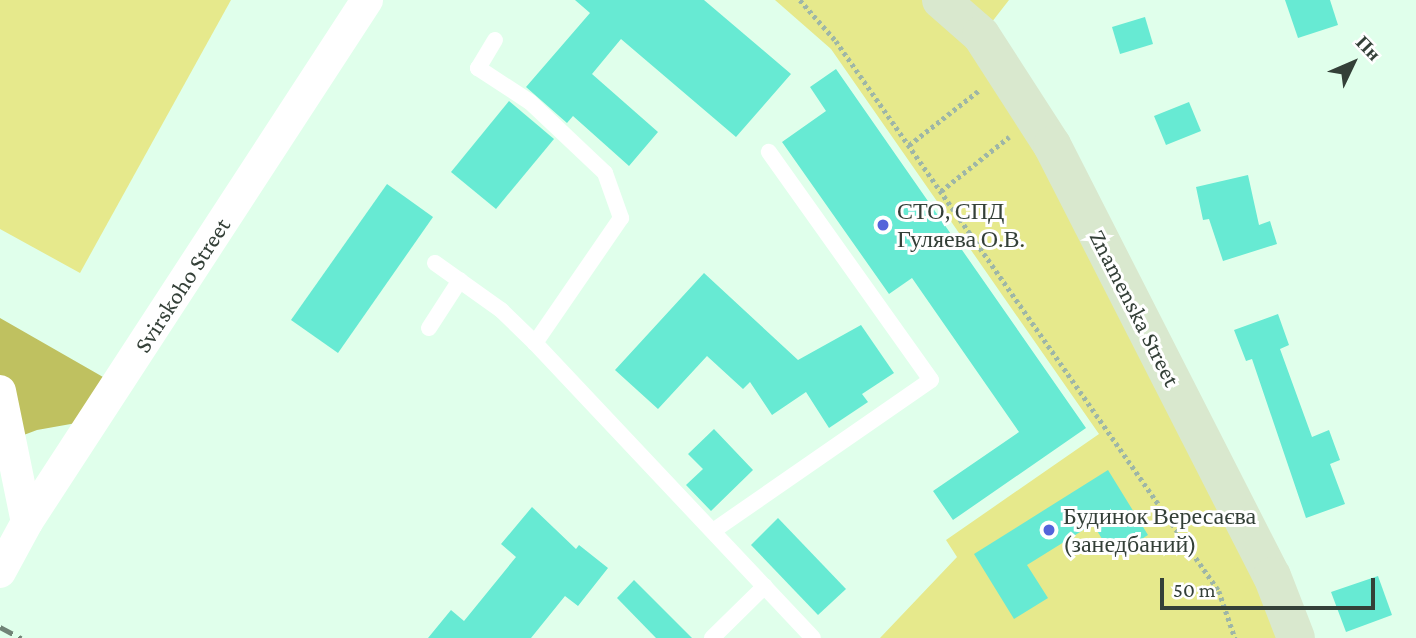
<!DOCTYPE html>
<meta charset="utf-8">
<style>
body{margin:0}
#map{position:relative;width:1416px;height:638px;overflow:hidden;background:#e0ffeb;font-family:"Crimson Pro",serif}
div>[style]{position:absolute}
.green>*{inset:0;background:#e6e98c}
.forest>*{inset:0;background:#bfc160}
.building>*{inset:0;background:#67ead3}
.path>*{height:4.5px;margin-top:-2.25px;transform-origin:0;background:repeating-linear-gradient(90deg,#9eb6a7 0 3.5px,transparent 0 7px)}
.lane>*{height:16px;margin:-8px;padding:0 8px;transform-origin:8px;border-radius:8px;background:#fff}
.street>*{height:32px;margin:-16px;padding:0 16px;transform-origin:16px;border-radius:16px;background:#fff}
.secondary>*{height:38px;margin:-19px;padding:0 19px;transform-origin:19px;border-radius:19px;background:#d9e8ce}
.rail>*{height:5px;margin-top:-2.5px;transform-origin:0;background:repeating-linear-gradient(90deg,#708376 0 14px,transparent 0 21px)}
.dots>*{width:19px;height:19px;translate:-50% -50%;box-sizing:border-box;border:4px solid #fff;border-radius:50%}
span{translate:-50% -50%;white-space:nowrap;text-align:center;line-height:1.15;-webkit-text-stroke:6px #fff;paint-order:stroke}
.poi-label{font-size:24px;color:#344038}
.left{translate:0 -50%;text-align:left}
.street-label{font-size:24px;color:#344038}
.north{position:absolute;left:1318px;top:28px;width:70px;height:70px;-webkit-text-stroke:5px #fff;paint-order:stroke;rotate:46deg;font-size:19px;font-weight:700;line-height:28px;text-align:center;color:#344038}
.north::after{content:'';display:block;margin:auto;width:24px;height:32px;background:#344038;clip-path:polygon(50% 0,100% 100%,50% 72%,0 100%)}
.scale{position:absolute;left:1160px;top:578px;width:215px;height:32px;box-sizing:border-box;border:4px solid #344038;border-top:0;padding-left:9px;font-size:21px;line-height:24px;white-space:nowrap;color:#344038;-webkit-text-stroke:5px #fff;paint-order:stroke}
</style>
<div id="map">
<div class="green">
<i style="clip-path:polygon(0 0,231px 0,80px 273px,0 229px)"></i>
<i style="clip-path:polygon(775px 0,1009px 0,981px 36px,1296px 638px,880px 638px,957px 557px,946px 540px,1099px 434px,831px 49px)"></i>
</div>
<div class="forest">
<i style="clip-path:polygon(0 318px,117px 385px,82px 422px,37px 430px,0 444px)"></i>
</div>
<div class="building">
<i style="clip-path:polygon(575px 0,704px 0,791px 74px,736px 137px,621px 39px,592px 74px,658px 132px,629px 166px,573px 116px,567px 123px,526px 87px,590px 13px)"></i>
<i style="clip-path:polygon(1285px 0,1330px 0,1338px 25px,1298px 38px)"></i>
<i style="clip-path:polygon(1145px 17px,1153px 44px,1120px 54px,1112px 27px)"></i>
<i style="clip-path:polygon(836px 69px,1086px 428px,953px 520px,933px 491px,1019px 432px,912px 278px,889px 294px,782px 142px,826px 111px,810px 87px)"></i>
<i style="clip-path:polygon(509px 101px,554px 139px,496px 209px,451px 172px)"></i>
<i style="clip-path:polygon(1189px 102px,1201px 131px,1166px 145px,1154px 116px)"></i>
<i style="clip-path:polygon(1248px 175px,1259px 225px,1270px 221px,1277px 244px,1223px 261px,1209px 219px,1203px 220px,1196px 187px)"></i>
<i style="clip-path:polygon(387px 184px,433px 217px,338px 353px,291px 320px)"></i>
<i style="clip-path:polygon(704px 273px,798px 360px,861px 325px,894px 373px,862px 394px,868px 402px,829px 428px,806px 392px,772px 415px,750px 382px,743px 389px,707px 356px,658px 409px,615px 370px)"></i>
<i style="clip-path:polygon(1278px 314px,1289px 345px,1280px 349px,1312px 437px,1329px 430px,1340px 460px,1330px 464px,1345px 504px,1306px 518px,1252px 359px,1246px 361px,1234px 330px)"></i>
<i style="clip-path:polygon(714px 429px,753px 470px,711px 511px,686px 485px,703px 469px,688px 454px)"></i>
<i style="clip-path:polygon(1108px 470px,1148px 535px,1113px 557px,1093px 524px,1027px 565px,1048px 598px,1014px 619px,974px 554px)"></i>
<i style="clip-path:polygon(532px 507px,576px 549px,579px 545px,608px 568px,578px 606px,565px 596px,531px 638px,428px 638px,451px 610px,464px 621px,516px 557px,501px 544px)"></i>
<i style="clip-path:polygon(778px 518px,846px 589px,818px 615px,751px 545px)"></i>
<i style="clip-path:polygon(1378px 576px,1392px 615px,1346px 632px,1331px 592px)"></i>
<i style="clip-path:polygon(634px 580px,692px 638px,656px 638px,617px 598px)"></i>
</div>
<div class="path">
<i style="left:800px;top:0;width:55px;rotate:48.7deg"></i>
<i style="left:836px;top:41px;width:670px;rotate:55.15deg"></i>
<i style="left:1219px;top:591px;width:50px;rotate:71.2deg"></i>
<i style="left:909px;top:145px;width:88px;rotate:-38deg"></i>
<i style="left:941px;top:191px;width:87px;rotate:-38.5deg"></i>
</div>
<div class="lane">
<i style="left:495px;top:40px;width:33px;rotate:121deg"></i>
<i style="left:478px;top:68px;width:62px;rotate:33.2deg"></i>
<i style="left:530px;top:102px;width:103px;rotate:43.4deg"></i>
<i style="left:605px;top:173px;width:48px;rotate:70.4deg"></i>
<i style="left:621px;top:218px;width:152px;rotate:124.5deg"></i>
<i style="left:535px;top:343px;width:405px;rotate:46.7deg"></i>
<i style="left:435px;top:263px;width:81px;rotate:35.5deg"></i>
<i style="left:501px;top:310px;width:47px;rotate:44.1deg"></i>
<i style="left:429px;top:328px;width:57px;rotate:-57.1deg"></i>
<i style="left:713px;top:531px;width:265px;rotate:-34.7deg"></i>
<i style="left:931px;top:380px;width:280px;rotate:-125.4deg"></i>
<i style="left:712px;top:638px;width:74px;rotate:-44.5deg"></i>
</div>
<div class="street">
<i style="left:0;top:391px;width:134px;rotate:78.4deg"></i>
<i style="left:0;top:572px;width:57px;rotate:-61.6deg"></i>
<i style="left:27px;top:522px;width:623px;rotate:-56.92deg"></i>
</div>
<div class="secondary">
<i style="left:941px;top:0;width:53px;rotate:41.2deg"></i>
<i style="left:981px;top:35px;width:131px;rotate:57.2deg"></i>
<i style="left:1052px;top:145px;width:484px;rotate:63deg"></i>
<i style="left:1272px;top:576px;width:66px;rotate:68.8deg"></i>
</div>
<div class="rail">
<i style="left:0;top:627px;width:24px;rotate:28deg"></i>
</div>
<div class="dots">
<i style="left:883px;top:225px;background:#5464da"></i>
<i style="left:1049px;top:530px;background:#5464da"></i>
</div>
<div class="poi-label">
<span class="left" style="left:897px;top:225px">СТО, СПД<br>Гуляева О.В.</span>
<span class="left" style="left:1063px;top:530px">Будинок Вересаєва<br>(занедбаний)</span>
</div>
<div class="street-label">
<span style="left:182px;top:285px;rotate:-57deg">Svirskoho Street</span>
<span style="left:1135px;top:308px;rotate:63deg">Znamenska Street</span>
</div>
<div class="north">Пн</div>
<div class="scale">50 m</div>
</div>
